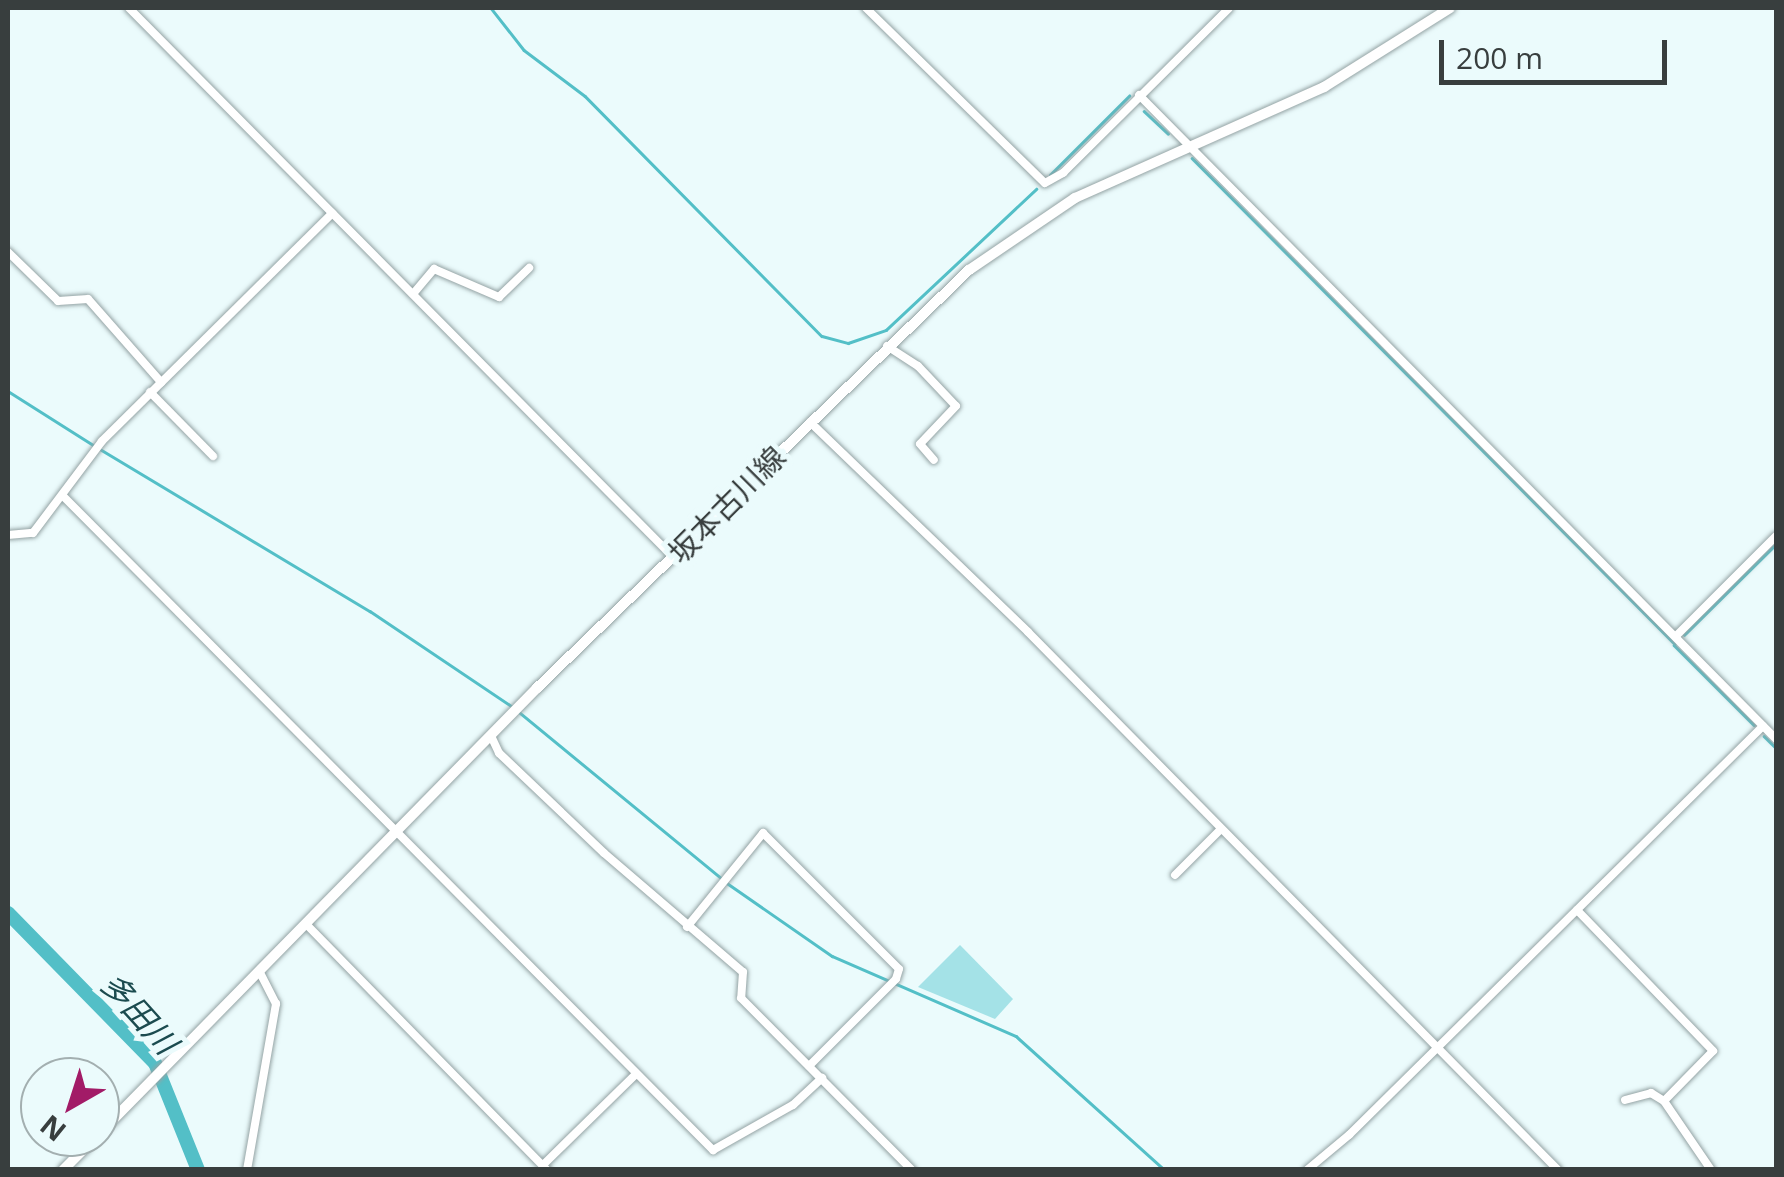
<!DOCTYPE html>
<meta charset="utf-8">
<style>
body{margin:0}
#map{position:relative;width:1784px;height:1177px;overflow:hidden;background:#ebfbfc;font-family:"Open Sans","Noto Sans JP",sans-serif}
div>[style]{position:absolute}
.green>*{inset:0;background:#a4e2e7}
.stream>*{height:2.5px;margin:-1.25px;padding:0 1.25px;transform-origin:1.25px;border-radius:1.25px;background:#53bfc7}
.river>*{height:14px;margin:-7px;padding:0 7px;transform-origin:7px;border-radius:7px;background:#53bfc7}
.roads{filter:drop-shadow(0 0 2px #94a3a4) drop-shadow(0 0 2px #94a3a4)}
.minor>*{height:8px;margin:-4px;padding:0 4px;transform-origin:4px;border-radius:4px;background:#fff}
.major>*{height:10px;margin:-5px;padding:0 5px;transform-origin:5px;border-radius:5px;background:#fff}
span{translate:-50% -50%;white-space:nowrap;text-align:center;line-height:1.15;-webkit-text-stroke:10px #ebfbfc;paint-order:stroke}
.street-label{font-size:30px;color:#383e3e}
.water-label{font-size:32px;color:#1b4b4f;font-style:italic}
.frame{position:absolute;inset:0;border:10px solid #383e3e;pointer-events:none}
.north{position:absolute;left:20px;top:1057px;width:100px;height:100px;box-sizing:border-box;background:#ebfbfc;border:2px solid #a3afb0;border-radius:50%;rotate:219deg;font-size:28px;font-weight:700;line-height:40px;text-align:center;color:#383e3e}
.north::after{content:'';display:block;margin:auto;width:35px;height:45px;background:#a21b67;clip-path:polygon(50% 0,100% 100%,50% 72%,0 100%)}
.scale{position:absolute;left:1439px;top:40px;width:228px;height:45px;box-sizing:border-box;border:5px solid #383e3e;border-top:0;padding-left:12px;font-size:30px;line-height:35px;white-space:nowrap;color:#383e3e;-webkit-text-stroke:8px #ebfbfc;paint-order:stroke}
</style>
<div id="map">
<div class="green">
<i style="clip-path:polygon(960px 945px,1013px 999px,995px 1019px,918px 987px)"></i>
</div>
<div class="stream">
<i style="left:491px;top:8px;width:53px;rotate:51.8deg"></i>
<i style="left:524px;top:50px;width:76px;rotate:37deg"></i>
<i style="left:585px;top:96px;width:337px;rotate:45.4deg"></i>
<i style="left:822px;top:336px;width:27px;rotate:15deg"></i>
<i style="left:848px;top:343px;width:40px;rotate:-18.9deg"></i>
<i style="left:886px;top:330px;width:206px;rotate:-43.2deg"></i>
<i style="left:1144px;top:111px;width:33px;rotate:43deg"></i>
<i style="left:1192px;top:158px;width:685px;rotate:45.18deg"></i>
<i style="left:1050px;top:175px;width:112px;rotate:-45deg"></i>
<i style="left:8px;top:391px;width:101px;rotate:32.4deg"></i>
<i style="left:100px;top:449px;width:315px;rotate:31deg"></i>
<i style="left:370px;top:611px;width:172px;rotate:33.9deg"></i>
<i style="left:1684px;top:635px;width:129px;rotate:-44.7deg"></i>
<i style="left:1674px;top:645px;width:113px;rotate:45deg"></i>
<i style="left:519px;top:712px;width:261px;rotate:39.4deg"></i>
<i style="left:1764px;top:736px;width:17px;rotate:45deg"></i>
<i style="left:727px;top:883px;width:128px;rotate:34.8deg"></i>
<i style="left:832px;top:956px;width:201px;rotate:23.5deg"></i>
<i style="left:1016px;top:1036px;width:200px;rotate:42deg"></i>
</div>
<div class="river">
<i style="left:8px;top:913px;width:210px;rotate:45.6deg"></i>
<i style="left:155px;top:1063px;width:115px;rotate:68.1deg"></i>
</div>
<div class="roads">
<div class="minor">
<i style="left:129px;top:8px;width:774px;rotate:45.26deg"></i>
<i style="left:866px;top:8px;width:250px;rotate:44.4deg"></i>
<i style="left:1045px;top:183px;width:21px;rotate:-29deg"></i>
<i style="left:1063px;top:173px;width:234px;rotate:-44.8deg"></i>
<i style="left:1139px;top:95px;width:906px;rotate:45.31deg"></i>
<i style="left:8px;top:252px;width:70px;rotate:44.4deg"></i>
<i style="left:58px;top:301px;width:30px;rotate:-4deg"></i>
<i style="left:88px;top:299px;width:111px;rotate:48.7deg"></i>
<i style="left:413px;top:294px;width:33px;rotate:-50deg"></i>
<i style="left:434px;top:269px;width:71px;rotate:23.3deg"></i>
<i style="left:499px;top:297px;width:42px;rotate:-44deg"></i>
<i style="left:887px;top:346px;width:37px;rotate:33deg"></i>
<i style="left:918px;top:366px;width:55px;rotate:46.5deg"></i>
<i style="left:956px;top:406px;width:52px;rotate:133.5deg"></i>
<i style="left:920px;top:444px;width:21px;rotate:49deg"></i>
<i style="left:150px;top:392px;width:90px;rotate:45.5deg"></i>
<i style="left:810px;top:422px;width:303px;rotate:43.9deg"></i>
<i style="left:1028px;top:632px;width:755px;rotate:45.43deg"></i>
<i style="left:64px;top:497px;width:921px;rotate:45.18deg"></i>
<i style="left:713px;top:1150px;width:92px;rotate:-29.4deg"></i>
<i style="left:793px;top:1105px;width:40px;rotate:-43deg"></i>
<i style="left:8px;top:535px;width:25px;rotate:-5deg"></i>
<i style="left:33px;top:533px;width:115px;rotate:-53.1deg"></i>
<i style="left:102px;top:441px;width:324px;rotate:-44.7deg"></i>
<i style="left:1676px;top:636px;width:141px;rotate:-45deg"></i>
<i style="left:492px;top:738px;width:17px;rotate:65deg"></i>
<i style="left:499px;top:753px;width:145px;rotate:43.6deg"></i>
<i style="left:604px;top:853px;width:183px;rotate:40.6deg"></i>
<i style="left:743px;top:972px;width:26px;rotate:94deg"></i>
<i style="left:741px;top:998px;width:243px;rotate:45.2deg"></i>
<i style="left:1175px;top:875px;width:65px;rotate:-45deg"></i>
<i style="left:1577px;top:910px;width:196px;rotate:46deg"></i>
<i style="left:1713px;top:1051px;width:70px;rotate:134.4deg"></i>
<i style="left:307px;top:925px;width:343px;rotate:45.6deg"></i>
<i style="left:687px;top:927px;width:121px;rotate:-51deg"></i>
<i style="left:763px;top:833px;width:192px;rotate:45deg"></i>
<i style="left:899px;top:969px;width:10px;rotate:107deg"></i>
<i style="left:896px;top:979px;width:123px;rotate:135deg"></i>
<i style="left:1625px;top:1100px;width:27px;rotate:-15deg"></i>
<i style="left:1651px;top:1093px;width:15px;rotate:32deg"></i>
<i style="left:1664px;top:1101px;width:83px;rotate:55.7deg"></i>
<i style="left:543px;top:1165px;width:130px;rotate:-44.4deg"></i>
<i style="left:247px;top:1170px;width:169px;rotate:-80.1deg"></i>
<i style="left:276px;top:1004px;width:35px;rotate:-117deg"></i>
<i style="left:1307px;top:1170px;width:55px;rotate:-39.8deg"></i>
<i style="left:1349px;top:1135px;width:582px;rotate:-44.65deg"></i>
</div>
<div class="major">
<i style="left:100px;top:1133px;width:624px;rotate:-45.52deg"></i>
<i style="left:537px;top:688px;width:601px;rotate:-44.06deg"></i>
<i style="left:969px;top:270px;width:128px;rotate:-34.2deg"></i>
<i style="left:1075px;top:198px;width:273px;rotate:-24deg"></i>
<i style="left:1324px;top:87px;width:149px;rotate:-32.1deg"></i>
<i style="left:63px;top:1170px;width:47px;rotate:-45deg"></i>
</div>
</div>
<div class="street-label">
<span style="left:727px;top:505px;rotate:-45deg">坂本古川線</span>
</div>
<div class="water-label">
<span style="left:139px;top:1013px;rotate:48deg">多田川</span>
</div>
<div class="frame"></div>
<div class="north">N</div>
<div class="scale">200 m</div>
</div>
